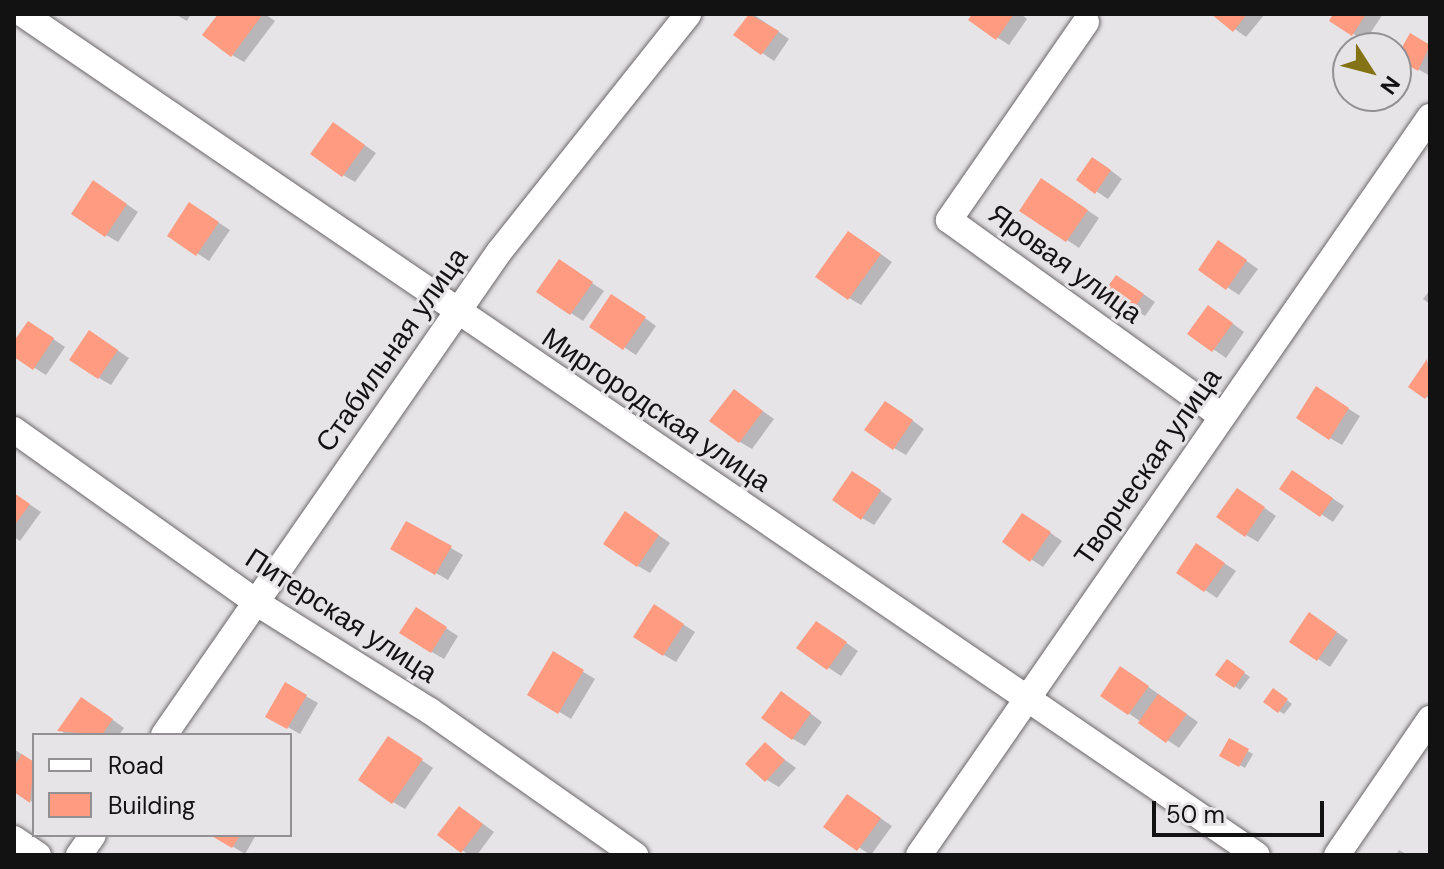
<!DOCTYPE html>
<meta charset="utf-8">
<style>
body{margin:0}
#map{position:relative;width:1444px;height:869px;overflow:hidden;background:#e7e4e7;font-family:"DM Sans",sans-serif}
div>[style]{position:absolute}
.shadow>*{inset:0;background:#0003}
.building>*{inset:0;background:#fe9b81}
.roads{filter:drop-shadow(0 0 2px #6a6769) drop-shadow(0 0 2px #6a6769)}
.street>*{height:26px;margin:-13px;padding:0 13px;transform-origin:13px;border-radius:13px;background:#fff}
span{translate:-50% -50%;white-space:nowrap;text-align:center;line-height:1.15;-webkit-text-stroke:6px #e7e4e7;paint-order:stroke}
.street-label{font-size:28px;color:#131213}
.frame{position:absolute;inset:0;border:16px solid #131213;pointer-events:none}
.legend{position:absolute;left:32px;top:733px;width:260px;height:104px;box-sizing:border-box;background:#e7e4e7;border:2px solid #929092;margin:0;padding:10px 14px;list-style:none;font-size:24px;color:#131213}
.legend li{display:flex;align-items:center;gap:16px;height:40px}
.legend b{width:40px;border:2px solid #929092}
.north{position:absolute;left:1332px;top:32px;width:80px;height:80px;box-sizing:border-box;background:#e7e4e7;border:2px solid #929092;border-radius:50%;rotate:126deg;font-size:22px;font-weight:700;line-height:32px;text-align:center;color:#131213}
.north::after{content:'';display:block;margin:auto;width:28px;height:36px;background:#837315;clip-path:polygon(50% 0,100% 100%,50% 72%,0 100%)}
.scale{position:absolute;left:1152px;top:801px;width:172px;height:36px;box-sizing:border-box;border:4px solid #131213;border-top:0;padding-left:10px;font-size:24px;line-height:28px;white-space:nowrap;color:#131213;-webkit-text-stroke:6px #e7e4e7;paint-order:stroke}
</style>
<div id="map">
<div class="shadow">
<i style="clip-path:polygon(175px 14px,191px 14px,187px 21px)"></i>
<i style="clip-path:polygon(220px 14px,265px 14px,275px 21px,244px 62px,232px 55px)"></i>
<i style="clip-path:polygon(753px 14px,789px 39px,774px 61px,736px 35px)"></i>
<i style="clip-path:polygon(974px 14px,1021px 14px,1027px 19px,1009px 45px,970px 20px)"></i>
<i style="clip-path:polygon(1214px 14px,1265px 14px,1246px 37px)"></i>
<i style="clip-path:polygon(1335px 14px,1383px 14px,1365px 41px,1331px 20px)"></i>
<i style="clip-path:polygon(1410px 36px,1430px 47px,1430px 76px,1397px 57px)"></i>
<i style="clip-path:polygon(346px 132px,376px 153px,355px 182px,343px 175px)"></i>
<i style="clip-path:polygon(1105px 166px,1122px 179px,1108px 199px,1079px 180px)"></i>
<i style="clip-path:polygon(1054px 188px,1099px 218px,1079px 248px,1022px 210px)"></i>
<i style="clip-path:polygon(106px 190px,138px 212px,118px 242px,106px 235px)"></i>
<i style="clip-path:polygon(202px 212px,230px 230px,209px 261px,169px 235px)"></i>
<i style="clip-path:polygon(861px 240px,892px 262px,861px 305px,849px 298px)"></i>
<i style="clip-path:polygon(1231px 250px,1258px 269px,1239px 295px,1200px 269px)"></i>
<i style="clip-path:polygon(571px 269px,604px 291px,583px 321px,539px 292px)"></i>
<i style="clip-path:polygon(1129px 284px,1155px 302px,1145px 316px,1133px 309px)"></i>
<i style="clip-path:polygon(1430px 290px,1430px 304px,1423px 299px)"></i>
<i style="clip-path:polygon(624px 303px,656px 326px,636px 355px,592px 326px)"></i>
<i style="clip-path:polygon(1220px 314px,1244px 332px,1226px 358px,1190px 333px)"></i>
<i style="clip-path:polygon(40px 330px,65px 347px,46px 375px,14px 355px,14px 345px)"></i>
<i style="clip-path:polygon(102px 340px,129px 358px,111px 385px,99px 378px)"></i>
<i style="clip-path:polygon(1427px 362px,1430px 364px,1430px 399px,1411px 387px)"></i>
<i style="clip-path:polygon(734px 391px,774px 419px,752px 449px,740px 442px)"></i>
<i style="clip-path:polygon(1328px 396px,1360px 416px,1342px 445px,1330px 438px)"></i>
<i style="clip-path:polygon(898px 410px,924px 429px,906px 455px,894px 448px)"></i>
<i style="clip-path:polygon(1304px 479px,1344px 506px,1333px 522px,1282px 488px)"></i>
<i style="clip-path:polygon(865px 480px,892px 499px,874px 525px,862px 518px)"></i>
<i style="clip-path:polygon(14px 494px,41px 512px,20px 541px,14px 537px)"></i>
<i style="clip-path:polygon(1249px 497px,1276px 516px,1258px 542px,1246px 535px)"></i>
<i style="clip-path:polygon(638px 521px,670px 543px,650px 573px,638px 566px)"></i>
<i style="clip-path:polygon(1035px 522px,1062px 541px,1043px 567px,1005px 542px)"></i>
<i style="clip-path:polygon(407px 523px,463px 555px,448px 580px,393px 548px)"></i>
<i style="clip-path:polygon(1209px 553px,1236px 571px,1217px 598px,1178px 572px)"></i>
<i style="clip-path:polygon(667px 614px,695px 632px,676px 662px,664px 655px)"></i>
<i style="clip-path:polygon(429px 617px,458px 636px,444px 659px,432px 652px)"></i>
<i style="clip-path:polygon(1321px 621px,1348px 640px,1330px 667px,1291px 641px)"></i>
<i style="clip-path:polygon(828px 630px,858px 651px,841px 676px,799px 648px)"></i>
<i style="clip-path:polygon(553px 654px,595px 679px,571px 719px,530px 694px)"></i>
<i style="clip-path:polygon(1233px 665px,1250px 677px,1240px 690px,1218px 674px)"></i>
<i style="clip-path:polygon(1133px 676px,1198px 722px,1179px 748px,1102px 695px)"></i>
<i style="clip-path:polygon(286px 685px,318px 703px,300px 734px,268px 716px)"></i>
<i style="clip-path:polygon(1279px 694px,1292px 704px,1284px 714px,1279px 711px)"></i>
<i style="clip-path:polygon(794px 701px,822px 722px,805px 746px,793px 739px)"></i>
<i style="clip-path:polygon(94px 706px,124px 728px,119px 735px,67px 735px,60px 730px)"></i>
<i style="clip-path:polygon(1230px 741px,1253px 754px,1245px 768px,1222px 755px)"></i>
<i style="clip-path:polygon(765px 745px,796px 768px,779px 787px,767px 780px)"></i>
<i style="clip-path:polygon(401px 746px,433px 768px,405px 809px,393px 802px)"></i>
<i style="clip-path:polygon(14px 749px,34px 763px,34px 803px,14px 790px)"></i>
<i style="clip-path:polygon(860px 804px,892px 826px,871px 855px,826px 827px)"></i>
<i style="clip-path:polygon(471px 815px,494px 832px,477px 855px,469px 855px,440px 834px)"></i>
<i style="clip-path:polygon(214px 835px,256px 835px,245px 854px)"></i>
<i style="clip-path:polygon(1399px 850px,1408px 855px,1396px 855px)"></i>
</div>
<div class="building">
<i style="clip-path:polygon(218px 14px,263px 14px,231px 57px,202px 35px)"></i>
<i style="clip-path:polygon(749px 14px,779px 31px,761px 55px,733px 35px)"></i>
<i style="clip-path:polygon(972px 14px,1014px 14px,996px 40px,968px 20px)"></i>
<i style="clip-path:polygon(1211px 14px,1247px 14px,1233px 32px)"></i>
<i style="clip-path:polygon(1333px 14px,1366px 14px,1352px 36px,1329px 21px)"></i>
<i style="clip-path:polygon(1410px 33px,1430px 45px,1418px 71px,1396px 58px)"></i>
<i style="clip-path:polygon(333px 122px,365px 145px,342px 177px,310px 154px)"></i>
<i style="clip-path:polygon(1092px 157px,1111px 170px,1095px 194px,1076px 180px)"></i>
<i style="clip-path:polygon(1041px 178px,1088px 210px,1066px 242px,1019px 211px)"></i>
<i style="clip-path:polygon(93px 180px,127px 204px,105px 237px,71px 214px)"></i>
<i style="clip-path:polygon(189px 202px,219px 222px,196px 256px,167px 236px)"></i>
<i style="clip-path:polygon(848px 231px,881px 254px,848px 300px,815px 277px)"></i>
<i style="clip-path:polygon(1218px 240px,1247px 260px,1226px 290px,1198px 270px)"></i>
<i style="clip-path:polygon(559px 259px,593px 282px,570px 315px,536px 292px)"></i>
<i style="clip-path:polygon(1116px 275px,1144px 294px,1132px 311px,1104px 292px)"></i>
<i style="clip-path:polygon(611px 294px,646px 317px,623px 350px,589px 327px)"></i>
<i style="clip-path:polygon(1208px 305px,1233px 323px,1212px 352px,1187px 334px)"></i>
<i style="clip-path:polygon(28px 321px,54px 338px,33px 370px,14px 357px,14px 341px)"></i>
<i style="clip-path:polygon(89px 330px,118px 350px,98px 379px,69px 360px)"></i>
<i style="clip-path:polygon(1427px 359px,1430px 392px,1425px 399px,1408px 387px)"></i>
<i style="clip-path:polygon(1316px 386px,1349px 408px,1329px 440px,1296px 418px)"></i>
<i style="clip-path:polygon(734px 389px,763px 411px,739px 443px,709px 421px)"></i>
<i style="clip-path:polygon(885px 401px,913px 420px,893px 450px,864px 430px)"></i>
<i style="clip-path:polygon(1292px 470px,1333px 498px,1320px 517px,1279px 489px)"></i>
<i style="clip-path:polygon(852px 471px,881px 490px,861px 520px,832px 500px)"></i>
<i style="clip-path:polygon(1237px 488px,1265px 507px,1245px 537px,1216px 517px)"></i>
<i style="clip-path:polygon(14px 493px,30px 504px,14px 526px)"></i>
<i style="clip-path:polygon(625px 511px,659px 535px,637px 567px,603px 544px)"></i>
<i style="clip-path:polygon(1022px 513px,1051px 532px,1030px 562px,1002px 542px)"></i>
<i style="clip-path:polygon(406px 521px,452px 546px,435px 575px,390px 549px)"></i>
<i style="clip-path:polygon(1196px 543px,1225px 563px,1204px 592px,1176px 573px)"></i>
<i style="clip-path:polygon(654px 604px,684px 624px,663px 656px,633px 637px)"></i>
<i style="clip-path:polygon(416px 607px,447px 627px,431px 653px,399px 633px)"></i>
<i style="clip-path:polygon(1309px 612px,1337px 632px,1317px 661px,1289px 642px)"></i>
<i style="clip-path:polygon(816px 621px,847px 642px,827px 670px,796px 648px)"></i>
<i style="clip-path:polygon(553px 651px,584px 670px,558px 714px,527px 695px)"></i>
<i style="clip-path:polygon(1227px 659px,1245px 672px,1234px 688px,1215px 675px)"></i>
<i style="clip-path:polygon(1120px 666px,1149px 686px,1128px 715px,1100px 696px)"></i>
<i style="clip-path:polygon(285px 682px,307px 695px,287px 729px,265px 717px)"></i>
<i style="clip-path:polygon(1273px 688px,1288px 699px,1278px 713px,1263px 702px)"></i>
<i style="clip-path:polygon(781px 691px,811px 713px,792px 740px,761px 718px)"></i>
<i style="clip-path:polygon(1158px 694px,1187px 714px,1166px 743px,1138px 723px)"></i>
<i style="clip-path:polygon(81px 697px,113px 719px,102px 735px,57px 731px)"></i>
<i style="clip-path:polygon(388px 736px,423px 759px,392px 804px,358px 780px)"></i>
<i style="clip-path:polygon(1229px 738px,1249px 749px,1239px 767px,1219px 756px)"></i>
<i style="clip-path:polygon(765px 742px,785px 760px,765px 782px,745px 764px)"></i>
<i style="clip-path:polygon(22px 754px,34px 762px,30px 803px,14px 792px,14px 766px)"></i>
<i style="clip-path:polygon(847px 794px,881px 818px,857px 851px,823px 827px)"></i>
<i style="clip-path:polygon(459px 806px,483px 824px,461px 853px,437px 835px)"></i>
<i style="clip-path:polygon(210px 835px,240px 835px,232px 848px)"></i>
</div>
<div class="roads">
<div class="street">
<i style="left:23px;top:14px;width:1493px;rotate:34.28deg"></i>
<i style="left:1086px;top:22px;width:241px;rotate:124.7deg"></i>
<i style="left:949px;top:220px;width:336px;rotate:35.7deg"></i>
<i style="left:14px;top:430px;width:298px;rotate:35.4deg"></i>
<i style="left:257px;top:603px;width:204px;rotate:32deg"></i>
<i style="left:430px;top:711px;width:251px;rotate:35.1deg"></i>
<i style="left:164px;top:735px;width:588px;rotate:-55.26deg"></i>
<i style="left:499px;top:252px;width:304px;rotate:-51.5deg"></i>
<i style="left:14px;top:839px;width:29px;rotate:34deg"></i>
<i style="left:79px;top:855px;width:24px;rotate:-55deg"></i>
<i style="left:919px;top:855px;width:898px;rotate:-55.3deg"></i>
<i style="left:1337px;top:855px;width:165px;rotate:-55.6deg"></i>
</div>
</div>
<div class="street-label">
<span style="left:1065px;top:264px;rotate:36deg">Яровая улица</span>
<span style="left:392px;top:350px;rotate:-55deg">Стабильная улица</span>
<span style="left:656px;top:410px;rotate:34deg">Миргородская улица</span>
<span style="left:1148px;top:467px;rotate:-55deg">Творческая улица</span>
<span style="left:341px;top:616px;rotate:33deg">Питерская улица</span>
</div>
<div class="frame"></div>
<ul class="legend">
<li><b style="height:10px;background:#fff"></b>Road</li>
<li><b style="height:22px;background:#fe9b81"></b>Building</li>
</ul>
<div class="north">N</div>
<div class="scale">50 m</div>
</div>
